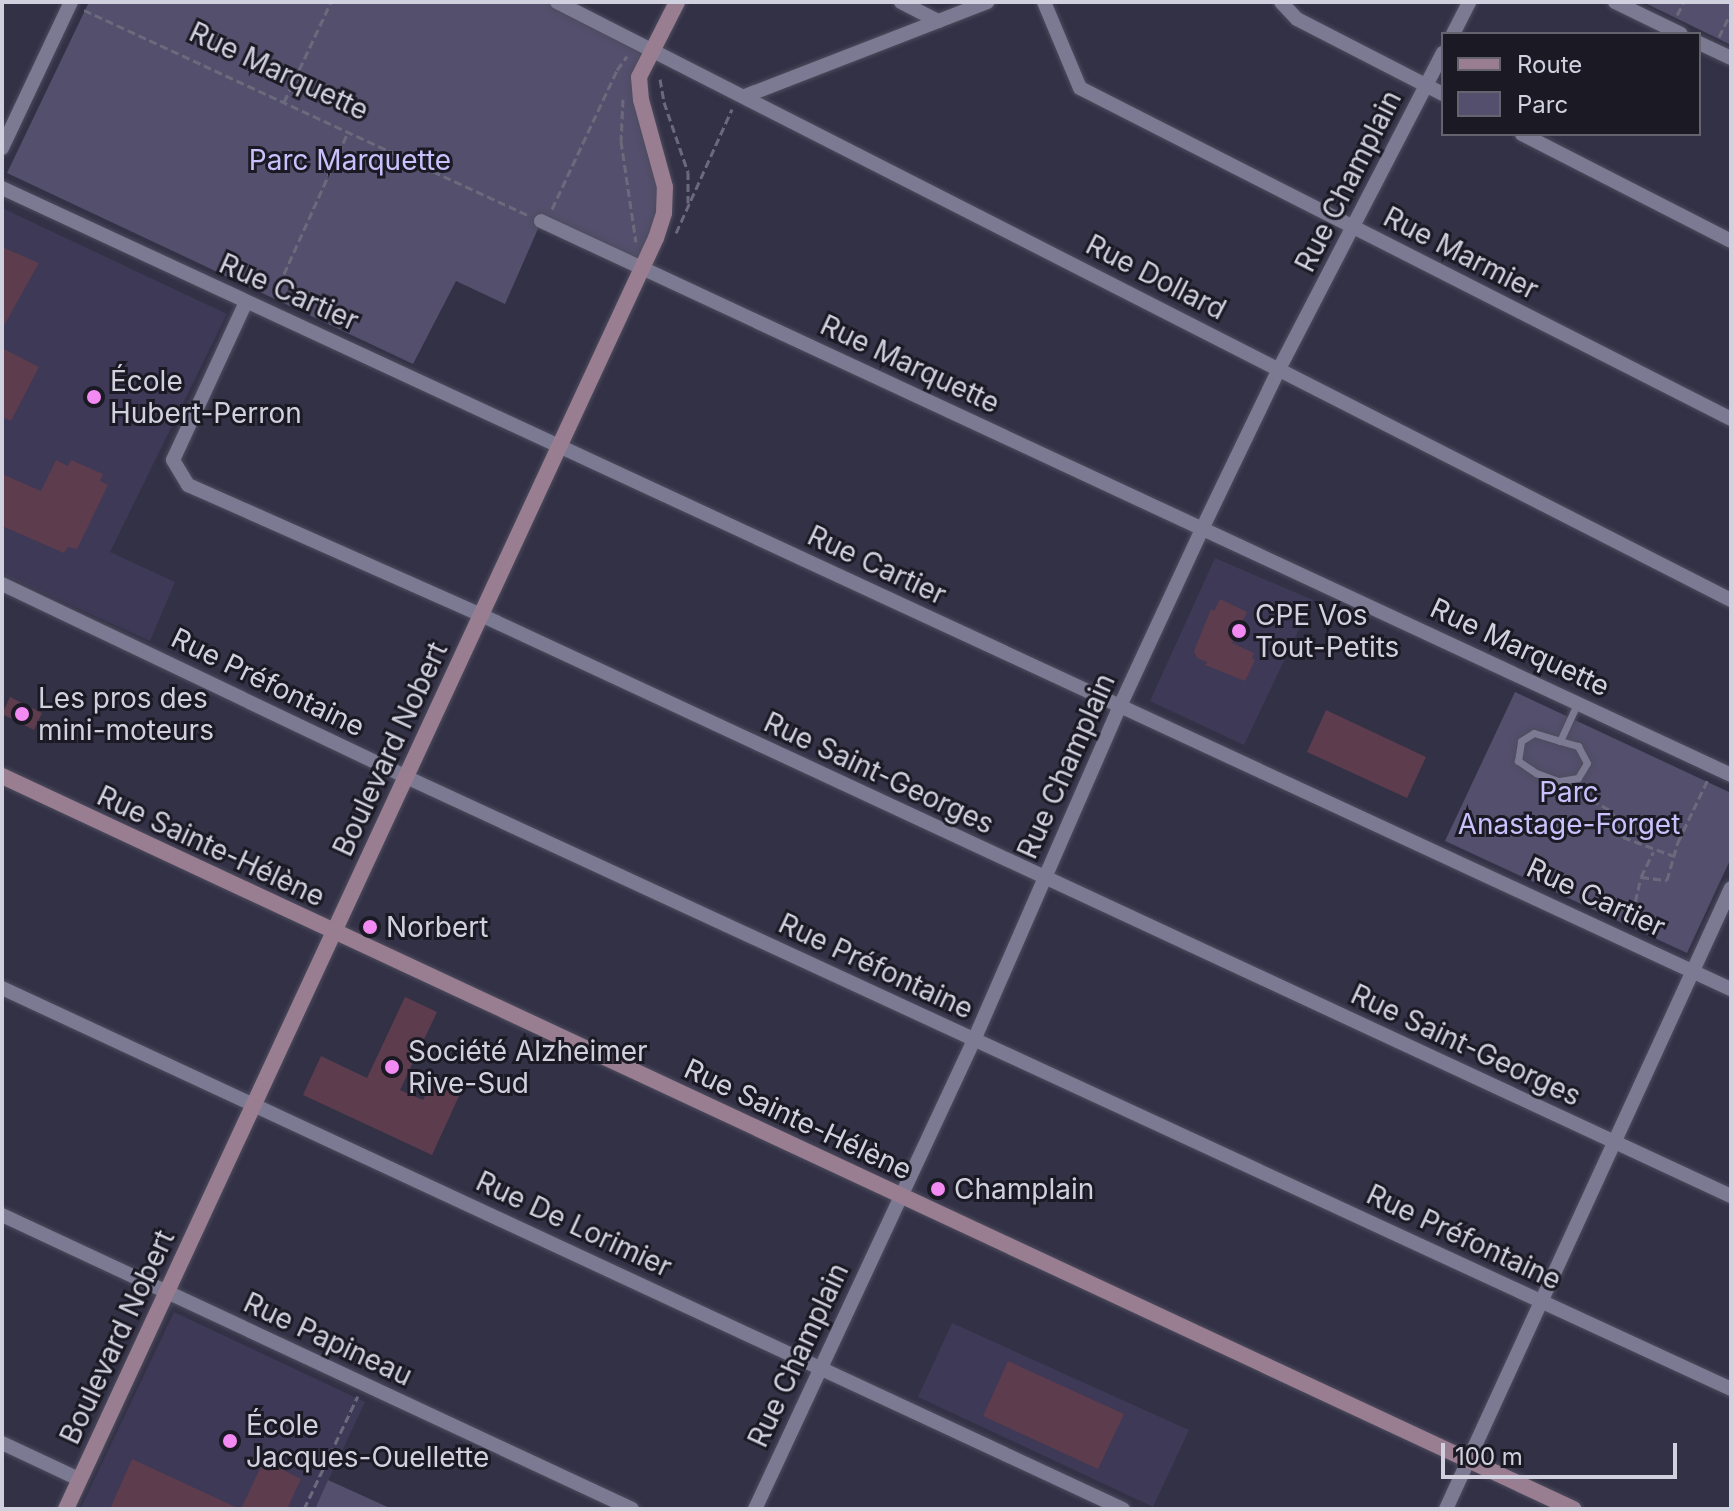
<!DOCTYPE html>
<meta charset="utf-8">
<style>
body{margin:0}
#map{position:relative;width:1733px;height:1511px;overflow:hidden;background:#333146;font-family:Inter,sans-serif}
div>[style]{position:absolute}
.built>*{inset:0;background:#3d3956}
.green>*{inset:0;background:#534f6c}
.building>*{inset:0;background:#5d3c4d}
.path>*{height:3px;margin-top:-1.5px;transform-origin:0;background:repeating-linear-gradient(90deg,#6b6a7c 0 8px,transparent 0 12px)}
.roads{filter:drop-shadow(0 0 2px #4e4c5e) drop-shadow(0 0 2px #4e4c5e)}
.lane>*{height:7px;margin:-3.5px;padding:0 3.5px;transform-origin:3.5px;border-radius:3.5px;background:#7c7a93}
.street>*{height:14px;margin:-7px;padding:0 7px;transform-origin:7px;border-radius:7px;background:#7c7a93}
.secondary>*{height:16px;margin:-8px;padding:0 8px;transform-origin:8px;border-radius:8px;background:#997e92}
.dots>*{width:22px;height:22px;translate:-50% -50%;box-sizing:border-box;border:4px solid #1b1a24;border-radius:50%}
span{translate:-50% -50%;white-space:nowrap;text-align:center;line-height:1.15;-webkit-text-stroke:6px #1b1a24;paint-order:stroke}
.street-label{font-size:28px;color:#d1d0de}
.park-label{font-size:28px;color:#c8c1fc}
.poi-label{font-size:28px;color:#d1d0de}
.left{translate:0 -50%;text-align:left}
.frame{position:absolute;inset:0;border:4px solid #d1d0de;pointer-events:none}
.legend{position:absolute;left:1441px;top:32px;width:260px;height:104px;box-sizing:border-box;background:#1b1a24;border:2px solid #64636e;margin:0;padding:10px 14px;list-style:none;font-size:24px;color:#d1d0de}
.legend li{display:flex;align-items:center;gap:16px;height:40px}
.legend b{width:40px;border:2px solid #64636e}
.scale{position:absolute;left:1441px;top:1443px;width:236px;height:36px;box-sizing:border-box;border:4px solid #d1d0de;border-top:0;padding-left:10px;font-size:24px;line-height:28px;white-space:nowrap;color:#d1d0de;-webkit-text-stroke:6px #1b1a24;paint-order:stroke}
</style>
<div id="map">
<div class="built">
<i style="clip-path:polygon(2px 208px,227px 314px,110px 552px,175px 582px,150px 641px,2px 574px)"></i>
<i style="clip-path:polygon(1215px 558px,1313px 600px,1244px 745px,1150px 701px)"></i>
<i style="clip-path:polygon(174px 1312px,365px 1402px,315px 1509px,80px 1509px)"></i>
<i style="clip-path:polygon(952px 1323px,1189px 1430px,1153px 1507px,918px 1397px)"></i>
</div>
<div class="green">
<i style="clip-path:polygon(89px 2px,548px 2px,653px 50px,634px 85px,658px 175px,656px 238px,642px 270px,541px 222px,505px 304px,456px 281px,413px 364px,7px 173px)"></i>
<i style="clip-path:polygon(1643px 2px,1731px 2px,1731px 45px)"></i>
<i style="clip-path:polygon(1515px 692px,1731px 793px,1731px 858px,1687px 953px,1445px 841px)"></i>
<i style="clip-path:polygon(328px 1480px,392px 1509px,315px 1509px)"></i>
</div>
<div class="building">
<i style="clip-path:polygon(2px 247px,39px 263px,2px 329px)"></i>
<i style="clip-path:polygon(2px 348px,39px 367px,11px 421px,2px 417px)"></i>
<i style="clip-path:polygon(56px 460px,68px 466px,71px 460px,103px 474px,100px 481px,108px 485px,77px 549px,68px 547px,64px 553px,2px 526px,2px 474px,41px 491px)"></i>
<i style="clip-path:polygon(1220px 599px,1247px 612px,1232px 643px,1254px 653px,1252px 658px,1255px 660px,1245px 681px,1205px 665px,1207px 662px,1197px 658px,1194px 651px,1211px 609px,1214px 611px)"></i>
<i style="clip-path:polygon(10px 697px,42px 713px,34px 730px,2px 714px)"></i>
<i style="clip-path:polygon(1326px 710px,1426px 757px,1407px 798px,1307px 752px)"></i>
<i style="clip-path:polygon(405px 997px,437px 1012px,400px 1090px,423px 1100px,431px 1083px,459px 1096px,432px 1155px,303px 1095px,321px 1056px,367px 1078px)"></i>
<i style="clip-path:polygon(1008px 1361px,1124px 1414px,1098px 1469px,983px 1416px)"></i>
<i style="clip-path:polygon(132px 1459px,240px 1509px,110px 1509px)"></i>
<i style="clip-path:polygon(264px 1460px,301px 1479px,287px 1509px,241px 1509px)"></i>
</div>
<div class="path">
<i style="left:84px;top:10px;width:489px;rotate:24.8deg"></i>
<i style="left:1677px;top:15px;width:13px;rotate:-61deg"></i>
<i style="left:1719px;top:37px;width:28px;rotate:-64deg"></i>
<i style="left:660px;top:79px;width:23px;rotate:80deg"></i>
<i style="left:664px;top:102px;width:74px;rotate:71.1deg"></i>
<i style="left:688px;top:172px;width:31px;rotate:90deg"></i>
<i style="left:623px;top:99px;width:42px;rotate:92.7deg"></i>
<i style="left:621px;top:141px;width:102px;rotate:81.6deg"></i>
<i style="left:284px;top:102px;width:110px;rotate:-64.8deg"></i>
<i style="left:552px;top:209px;width:153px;rotate:-64.9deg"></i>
<i style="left:617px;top:70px;width:17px;rotate:-54deg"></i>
<i style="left:676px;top:233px;width:136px;rotate:-65.7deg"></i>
<i style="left:274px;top:296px;width:180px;rotate:-65.7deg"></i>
<i style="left:1580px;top:790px;width:4px;rotate:76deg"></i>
<i style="left:1581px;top:794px;width:35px;rotate:29deg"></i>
<i style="left:1612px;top:811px;width:28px;rotate:67deg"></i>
<i style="left:1623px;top:837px;width:54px;rotate:20.4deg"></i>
<i style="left:1641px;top:877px;width:28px;rotate:-64deg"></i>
<i style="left:1630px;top:925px;width:49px;rotate:-77.1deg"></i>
<i style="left:1641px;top:877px;width:26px;rotate:7deg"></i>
<i style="left:1667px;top:880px;width:40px;rotate:-74deg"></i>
<i style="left:1678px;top:842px;width:70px;rotate:-64.5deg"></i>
<i style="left:304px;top:1509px;width:125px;rotate:-64.5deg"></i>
</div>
<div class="roads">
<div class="lane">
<i style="left:1560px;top:741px;width:19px;rotate:16deg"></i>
<i style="left:1578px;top:746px;width:19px;rotate:62deg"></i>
<i style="left:1587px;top:763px;width:17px;rotate:121deg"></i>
<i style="left:1578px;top:778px;width:20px;rotate:171deg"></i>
<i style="left:1558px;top:781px;width:23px;rotate:-160deg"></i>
<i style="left:1536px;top:773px;width:22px;rotate:-146deg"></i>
<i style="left:1518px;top:761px;width:20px;rotate:-81deg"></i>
<i style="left:1521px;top:741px;width:15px;rotate:-32deg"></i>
<i style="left:1534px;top:733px;width:27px;rotate:17deg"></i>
<i style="left:1560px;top:741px;width:41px;rotate:-65.3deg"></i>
</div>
<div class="street">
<i style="left:557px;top:2px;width:1318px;rotate:26.99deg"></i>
<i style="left:901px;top:2px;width:42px;rotate:27.2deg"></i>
<i style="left:1044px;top:2px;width:93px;rotate:67.3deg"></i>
<i style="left:1080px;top:88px;width:730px;rotate:26.95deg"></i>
<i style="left:1281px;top:2px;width:23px;rotate:47deg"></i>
<i style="left:1297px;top:19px;width:164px;rotate:27.2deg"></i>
<i style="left:1615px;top:2px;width:73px;rotate:25.9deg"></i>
<i style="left:1453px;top:34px;width:36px;rotate:-63deg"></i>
<i style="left:1699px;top:43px;width:35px;rotate:25deg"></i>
<i style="left:745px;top:96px;width:260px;rotate:-21.2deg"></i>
<i style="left:1522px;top:134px;width:235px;rotate:27.1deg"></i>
<i style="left:2px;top:148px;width:161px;rotate:-64.7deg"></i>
<i style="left:2px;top:188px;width:1906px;rotate:24.86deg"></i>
<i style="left:541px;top:221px;width:1313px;rotate:24.96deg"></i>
<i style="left:246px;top:302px;width:174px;rotate:114.8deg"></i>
<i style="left:173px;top:460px;width:29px;rotate:59deg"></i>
<i style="left:188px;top:485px;width:321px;rotate:23.9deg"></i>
<i style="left:481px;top:615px;width:1378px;rotate:24.93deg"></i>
<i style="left:2px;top:584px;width:448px;rotate:25.5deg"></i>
<i style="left:406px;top:777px;width:1460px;rotate:24.79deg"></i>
<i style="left:2px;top:988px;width:1236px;rotate:24.93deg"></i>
<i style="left:2px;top:1215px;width:695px;rotate:25.02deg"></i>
<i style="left:2px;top:1443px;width:85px;rotate:25.1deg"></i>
<i style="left:755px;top:1509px;width:518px;rotate:-64.97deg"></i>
<i style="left:974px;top:1040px;width:365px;rotate:-66.4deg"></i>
<i style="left:1120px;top:706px;width:197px;rotate:-65.1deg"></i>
<i style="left:1203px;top:527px;width:175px;rotate:-64.3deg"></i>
<i style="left:1279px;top:369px;width:356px;rotate:-62.6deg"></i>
<i style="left:1446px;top:1509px;width:683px;rotate:-65.35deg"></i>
</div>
<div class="secondary">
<i style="left:2px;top:776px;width:1734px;rotate:25.01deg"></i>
<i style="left:66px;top:1509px;width:1401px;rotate:-65.1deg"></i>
<i style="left:656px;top:238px;width:26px;rotate:-72deg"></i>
<i style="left:664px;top:213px;width:26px;rotate:-88deg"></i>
<i style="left:665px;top:187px;width:90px;rotate:-105.4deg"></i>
<i style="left:641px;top:100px;width:23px;rotate:-95deg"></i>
<i style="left:639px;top:77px;width:84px;rotate:-63.1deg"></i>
</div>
</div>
<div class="dots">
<i style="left:94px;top:397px;background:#f38af2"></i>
<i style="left:1239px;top:631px;background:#f38af2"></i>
<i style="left:22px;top:714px;background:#f38af2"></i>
<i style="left:370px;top:927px;background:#f38af2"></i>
<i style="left:392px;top:1067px;background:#f38af2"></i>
<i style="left:938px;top:1189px;background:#f38af2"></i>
<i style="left:230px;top:1441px;background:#f38af2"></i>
</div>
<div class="street-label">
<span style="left:279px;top:71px;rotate:25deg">Rue Marquette</span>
<span style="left:1348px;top:181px;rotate:-63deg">Rue Champlain</span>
<span style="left:1461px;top:253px;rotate:27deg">Rue Marmier</span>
<span style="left:1156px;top:277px;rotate:27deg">Rue Dollard</span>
<span style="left:289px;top:292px;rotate:24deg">Rue Cartier</span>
<span style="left:910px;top:364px;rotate:25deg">Rue Marquette</span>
<span style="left:877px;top:565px;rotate:25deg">Rue Cartier</span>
<span style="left:1520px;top:647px;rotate:25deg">Rue Marquette</span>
<span style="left:268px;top:682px;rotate:26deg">Rue Préfontaine</span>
<span style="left:390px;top:749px;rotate:-65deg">Boulevard Nobert</span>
<span style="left:1066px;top:766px;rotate:-66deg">Rue Champlain</span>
<span style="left:879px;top:773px;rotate:25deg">Rue Saint-Georges</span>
<span style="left:211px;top:846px;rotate:25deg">Rue Sainte-Hélène</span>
<span style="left:1596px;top:897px;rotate:25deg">Rue Cartier</span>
<span style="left:876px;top:966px;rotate:25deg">Rue Préfontaine</span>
<span style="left:1466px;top:1045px;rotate:25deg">Rue Saint-Georges</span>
<span style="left:798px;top:1119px;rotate:25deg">Rue Sainte-Hélène</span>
<span style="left:574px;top:1224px;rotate:25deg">Rue De Lorimier</span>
<span style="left:1464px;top:1237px;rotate:25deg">Rue Préfontaine</span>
<span style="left:117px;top:1337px;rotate:-65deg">Boulevard Nobert</span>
<span style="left:328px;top:1339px;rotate:25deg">Rue Papineau</span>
<span style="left:798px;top:1355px;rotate:-65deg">Rue Champlain</span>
</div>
<div class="park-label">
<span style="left:350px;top:160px">Parc Marquette</span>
<span style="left:1569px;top:808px">Parc<br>Anastage-Forget</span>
</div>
<div class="poi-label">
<span class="left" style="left:110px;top:397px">École<br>Hubert-Perron</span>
<span class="left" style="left:1255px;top:631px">CPE Vos<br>Tout-Petits</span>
<span class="left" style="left:38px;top:714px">Les pros des<br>mini-moteurs</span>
<span class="left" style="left:386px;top:927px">Norbert</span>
<span class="left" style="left:408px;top:1067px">Société Alzheimer<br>Rive-Sud</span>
<span class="left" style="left:954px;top:1189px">Champlain</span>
<span class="left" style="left:246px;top:1441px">École<br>Jacques-Ouellette</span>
</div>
<div class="frame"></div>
<ul class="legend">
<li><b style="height:10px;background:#997e92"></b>Route</li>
<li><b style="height:22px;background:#534f6c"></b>Parc</li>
</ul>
<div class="scale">100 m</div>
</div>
